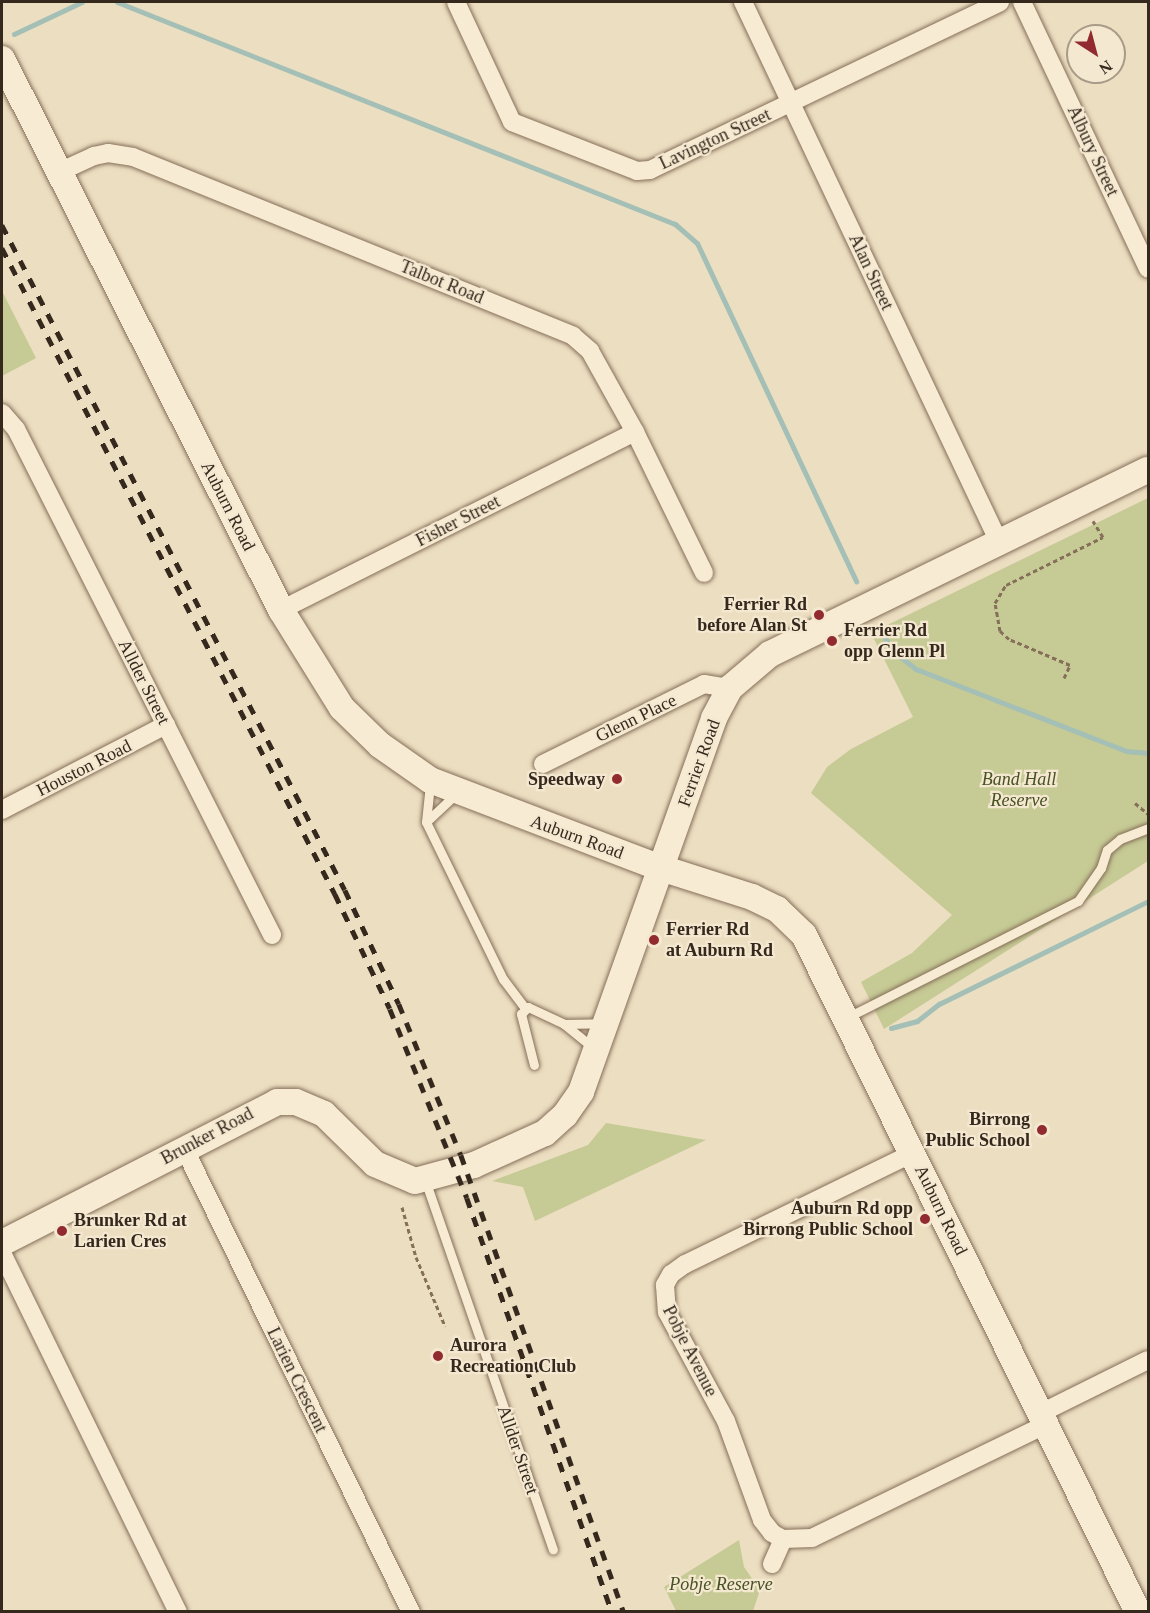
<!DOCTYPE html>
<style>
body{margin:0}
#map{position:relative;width:1150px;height:1613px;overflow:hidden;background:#ecdec1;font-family:"Times New Roman",serif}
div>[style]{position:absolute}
.green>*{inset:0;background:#c6ca95}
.stream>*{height:5px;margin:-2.5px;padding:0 2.5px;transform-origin:2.5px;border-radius:2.5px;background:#a3bfb6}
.path>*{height:3px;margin-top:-1.5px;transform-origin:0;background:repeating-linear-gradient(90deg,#856f59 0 4.5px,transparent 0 7.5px)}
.roads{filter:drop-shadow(0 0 2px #856f59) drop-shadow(0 0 2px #856f59)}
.lane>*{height:9px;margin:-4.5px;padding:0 4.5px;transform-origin:4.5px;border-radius:4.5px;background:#f8ebd4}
.street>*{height:18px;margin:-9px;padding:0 9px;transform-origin:9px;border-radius:9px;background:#f8ebd4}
.secondary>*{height:26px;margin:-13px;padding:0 13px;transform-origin:13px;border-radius:13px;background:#f8ebd4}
.rail>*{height:4.5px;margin-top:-2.25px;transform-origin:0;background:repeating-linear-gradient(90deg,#35281d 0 10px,transparent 0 20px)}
.dots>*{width:16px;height:16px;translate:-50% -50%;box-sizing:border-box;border:3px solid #f4e8d0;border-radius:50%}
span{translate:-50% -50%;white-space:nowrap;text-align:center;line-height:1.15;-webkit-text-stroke:4.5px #f4e8d0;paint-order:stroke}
.street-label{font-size:18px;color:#35281d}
.poi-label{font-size:18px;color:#35281d;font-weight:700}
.right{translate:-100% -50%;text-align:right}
.left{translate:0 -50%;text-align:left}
.park-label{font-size:18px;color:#485124;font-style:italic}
.frame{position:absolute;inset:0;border:3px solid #35281d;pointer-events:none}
.north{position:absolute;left:1066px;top:24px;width:60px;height:60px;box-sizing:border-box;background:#f4e8d0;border:2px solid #a89b88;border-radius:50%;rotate:144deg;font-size:16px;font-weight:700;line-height:24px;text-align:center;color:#35281d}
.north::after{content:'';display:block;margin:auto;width:21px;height:27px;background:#922b30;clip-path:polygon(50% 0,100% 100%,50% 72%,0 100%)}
</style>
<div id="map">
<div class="green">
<i style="clip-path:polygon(2px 291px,36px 358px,2px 376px)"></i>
<i style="clip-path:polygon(1148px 498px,1148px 861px,884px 1029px,861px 982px,912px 953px,952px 915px,811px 793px,827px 767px,851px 749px,913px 717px,871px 633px)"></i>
<i style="clip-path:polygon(606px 1123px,706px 1140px,535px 1221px,523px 1187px,492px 1181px,588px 1145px)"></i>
<i style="clip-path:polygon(739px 1540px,744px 1567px,760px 1590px,753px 1611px,676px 1611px,664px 1587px)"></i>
</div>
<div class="stream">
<i style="left:117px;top:2px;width:601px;rotate:21.7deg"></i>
<i style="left:675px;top:224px;width:29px;rotate:41deg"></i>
<i style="left:697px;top:243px;width:374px;rotate:64.8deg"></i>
<i style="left:14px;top:34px;width:75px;rotate:-25.2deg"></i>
<i style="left:880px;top:630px;width:26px;rotate:58deg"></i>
<i style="left:894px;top:652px;width:28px;rotate:38deg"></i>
<i style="left:916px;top:669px;width:225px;rotate:21.3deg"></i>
<i style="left:1126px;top:751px;width:22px;rotate:5deg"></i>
<i style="left:891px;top:1028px;width:27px;rotate:-15deg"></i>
<i style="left:917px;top:1021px;width:28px;rotate:-38deg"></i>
<i style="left:939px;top:1004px;width:233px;rotate:-26.2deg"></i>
</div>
<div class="path">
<i style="left:1064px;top:678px;width:14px;rotate:-65deg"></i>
<i style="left:1070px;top:665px;width:66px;rotate:-156.9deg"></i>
<i style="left:1009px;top:639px;width:12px;rotate:-138deg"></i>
<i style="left:1000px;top:631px;width:28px;rotate:-100deg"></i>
<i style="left:995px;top:603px;width:21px;rotate:-59deg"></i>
<i style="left:1006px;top:585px;width:108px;rotate:-26.3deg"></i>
<i style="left:1103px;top:537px;width:19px;rotate:-122deg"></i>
<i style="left:1135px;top:803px;width:17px;rotate:40deg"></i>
<i style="left:402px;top:1207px;width:52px;rotate:74.4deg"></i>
<i style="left:416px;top:1257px;width:75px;rotate:67.2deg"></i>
</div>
<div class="roads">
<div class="lane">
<i style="left:430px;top:784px;width:38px;rotate:96deg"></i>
<i style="left:426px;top:822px;width:175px;rotate:63.9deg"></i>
<i style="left:503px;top:979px;width:36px;rotate:53deg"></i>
<i style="left:426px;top:822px;width:42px;rotate:-43.1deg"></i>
<i style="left:848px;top:1017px;width:258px;rotate:-26.8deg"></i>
<i style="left:1078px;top:901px;width:40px;rotate:-55.1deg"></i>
<i style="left:1101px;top:868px;width:19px;rotate:-72deg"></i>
<i style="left:1107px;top:850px;width:17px;rotate:-40deg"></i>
<i style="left:1120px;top:839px;width:30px;rotate:-21deg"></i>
<i style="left:564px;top:1024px;width:39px;rotate:-1deg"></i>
<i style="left:534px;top:1065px;width:53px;rotate:-104.3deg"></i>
<i style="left:521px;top:1014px;width:10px;rotate:-45deg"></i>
<i style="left:528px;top:1007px;width:40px;rotate:25deg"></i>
<i style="left:564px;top:1024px;width:40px;rotate:39deg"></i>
<i style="left:425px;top:1180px;width:391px;rotate:70.9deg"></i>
</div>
<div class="street">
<i style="left:456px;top:2px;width:132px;rotate:65deg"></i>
<i style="left:512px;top:122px;width:134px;rotate:21.4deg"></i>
<i style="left:637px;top:171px;width:13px;rotate:-4deg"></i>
<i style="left:650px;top:170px;width:388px;rotate:-25.6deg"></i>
<i style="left:743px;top:2px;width:598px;rotate:64.64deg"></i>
<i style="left:1022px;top:2px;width:295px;rotate:64.7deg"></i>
<i style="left:57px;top:173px;width:41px;rotate:-24.7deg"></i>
<i style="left:94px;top:156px;width:14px;rotate:-12deg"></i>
<i style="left:108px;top:153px;width:25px;rotate:9deg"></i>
<i style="left:133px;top:157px;width:475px;rotate:22.1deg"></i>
<i style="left:573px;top:336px;width:23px;rotate:41deg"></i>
<i style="left:590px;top:351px;width:93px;rotate:60.9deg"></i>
<i style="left:635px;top:432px;width:157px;rotate:63.9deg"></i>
<i style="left:2px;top:413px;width:21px;rotate:49deg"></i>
<i style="left:16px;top:429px;width:567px;rotate:63.16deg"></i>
<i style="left:281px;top:610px;width:396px;rotate:-26.7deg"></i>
<i style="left:543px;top:764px;width:180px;rotate:-26.4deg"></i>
<i style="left:704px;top:684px;width:26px;rotate:9deg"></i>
<i style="left:2px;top:810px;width:185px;rotate:-27.4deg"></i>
<i style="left:184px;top:1148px;width:517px;rotate:63.93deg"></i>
<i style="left:913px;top:1153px;width:254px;rotate:154deg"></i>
<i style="left:685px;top:1264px;width:17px;rotate:144deg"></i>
<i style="left:671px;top:1274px;width:13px;rotate:119deg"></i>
<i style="left:665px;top:1285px;width:27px;rotate:86deg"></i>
<i style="left:667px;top:1312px;width:124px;rotate:61.6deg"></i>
<i style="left:726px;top:1421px;width:105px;rotate:70deg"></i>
<i style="left:762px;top:1520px;width:16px;rotate:52deg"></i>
<i style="left:772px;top:1533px;width:13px;rotate:29deg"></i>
<i style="left:783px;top:1539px;width:29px;rotate:-2deg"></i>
<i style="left:812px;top:1538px;width:261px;rotate:-25.9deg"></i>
<i style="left:2px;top:1253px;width:400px;rotate:63.9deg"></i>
<i style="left:1041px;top:1413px;width:119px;rotate:-26.4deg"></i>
<i style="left:772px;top:1564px;width:27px;rotate:-66deg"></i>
</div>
<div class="secondary">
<i style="left:2px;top:59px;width:618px;rotate:63.14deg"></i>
<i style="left:281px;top:610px;width:115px;rotate:58.1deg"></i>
<i style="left:342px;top:708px;width:53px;rotate:44.2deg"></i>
<i style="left:380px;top:745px;width:61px;rotate:35deg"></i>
<i style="left:430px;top:780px;width:247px;rotate:20.9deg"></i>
<i style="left:661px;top:868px;width:96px;rotate:17.7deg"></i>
<i style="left:752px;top:897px;width:28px;rotate:26deg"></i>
<i style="left:777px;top:909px;width:37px;rotate:44deg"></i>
<i style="left:804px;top:935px;width:755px;rotate:63.74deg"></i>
<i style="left:2px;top:1243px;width:309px;rotate:-27.1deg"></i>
<i style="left:277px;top:1102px;width:19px"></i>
<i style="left:296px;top:1102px;width:30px;rotate:23deg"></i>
<i style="left:324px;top:1114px;width:71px;rotate:44.4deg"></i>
<i style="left:375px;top:1164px;width:43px;rotate:23deg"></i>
<i style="left:415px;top:1181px;width:61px;rotate:-15.2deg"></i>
<i style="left:474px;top:1165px;width:78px;rotate:-24.3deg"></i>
<i style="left:545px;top:1133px;width:27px;rotate:-42deg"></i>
<i style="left:565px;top:1115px;width:28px;rotate:-55deg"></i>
<i style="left:581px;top:1092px;width:397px;rotate:-70.4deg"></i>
<i style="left:714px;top:718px;width:34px;rotate:-62deg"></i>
<i style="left:730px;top:688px;width:52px;rotate:-40.4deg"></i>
<i style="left:770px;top:654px;width:420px;rotate:-26deg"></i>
</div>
</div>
<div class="rail">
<i style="left:2px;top:225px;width:748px;rotate:62.72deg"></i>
<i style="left:345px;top:890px;width:126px;rotate:64.7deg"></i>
<i style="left:399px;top:1004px;width:163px;rotate:67.7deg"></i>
<i style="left:461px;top:1155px;width:485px;rotate:70.4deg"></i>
<i style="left:2px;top:248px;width:727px;rotate:62.73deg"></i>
<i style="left:335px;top:894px;width:127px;rotate:64.4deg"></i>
<i style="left:390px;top:1009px;width:204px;rotate:67.8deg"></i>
<i style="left:467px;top:1198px;width:439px;rotate:70.7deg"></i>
</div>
<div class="dots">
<i style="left:819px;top:615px;background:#922b30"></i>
<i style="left:832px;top:641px;background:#922b30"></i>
<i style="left:617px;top:779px;background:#922b30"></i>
<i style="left:654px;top:940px;background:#922b30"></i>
<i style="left:1042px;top:1130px;background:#922b30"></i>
<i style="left:925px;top:1219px;background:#922b30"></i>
<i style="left:62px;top:1231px;background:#922b30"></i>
<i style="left:438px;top:1356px;background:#922b30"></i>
</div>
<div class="street-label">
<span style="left:715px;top:139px;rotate:-25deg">Lavington Street</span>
<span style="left:1093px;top:151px;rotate:65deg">Albury Street</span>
<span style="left:871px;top:272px;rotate:65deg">Alan Street</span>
<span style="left:442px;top:282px;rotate:22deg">Talbot Road</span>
<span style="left:228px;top:506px;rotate:63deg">Auburn Road</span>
<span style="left:458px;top:521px;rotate:-27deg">Fisher Street</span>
<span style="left:144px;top:682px;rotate:63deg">Allder Street</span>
<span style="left:636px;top:718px;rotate:-26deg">Glenn Place</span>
<span style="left:699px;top:763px;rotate:-70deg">Ferrier Road</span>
<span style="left:84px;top:768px;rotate:-27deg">Houston Road</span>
<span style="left:577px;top:837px;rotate:20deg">Auburn Road</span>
<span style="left:207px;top:1136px;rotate:-28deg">Brunker Road</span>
<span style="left:941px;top:1210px;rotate:64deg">Auburn Road</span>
<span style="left:690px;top:1351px;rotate:63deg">Pobje Avenue</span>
<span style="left:297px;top:1380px;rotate:64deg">Larien Crescent</span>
<span style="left:518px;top:1450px;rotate:71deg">Allder Street</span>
</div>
<div class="poi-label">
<span class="right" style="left:807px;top:615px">Ferrier Rd<br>before Alan St</span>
<span class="left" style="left:844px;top:641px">Ferrier Rd<br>opp Glenn Pl</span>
<span class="right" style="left:605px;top:779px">Speedway</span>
<span class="left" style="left:666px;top:940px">Ferrier Rd<br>at Auburn Rd</span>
<span class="right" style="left:1030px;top:1130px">Birrong<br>Public School</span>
<span class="right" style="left:913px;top:1219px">Auburn Rd opp<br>Birrong Public School</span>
<span class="left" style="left:74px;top:1231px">Brunker Rd at<br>Larien Cres</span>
<span class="left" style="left:450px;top:1356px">Aurora<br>Recreation Club</span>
</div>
<div class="park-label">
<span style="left:1019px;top:790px">Band Hall<br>Reserve</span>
<span style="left:721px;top:1584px">Pobje Reserve</span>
</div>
<div class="frame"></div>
<div class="north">N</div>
</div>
